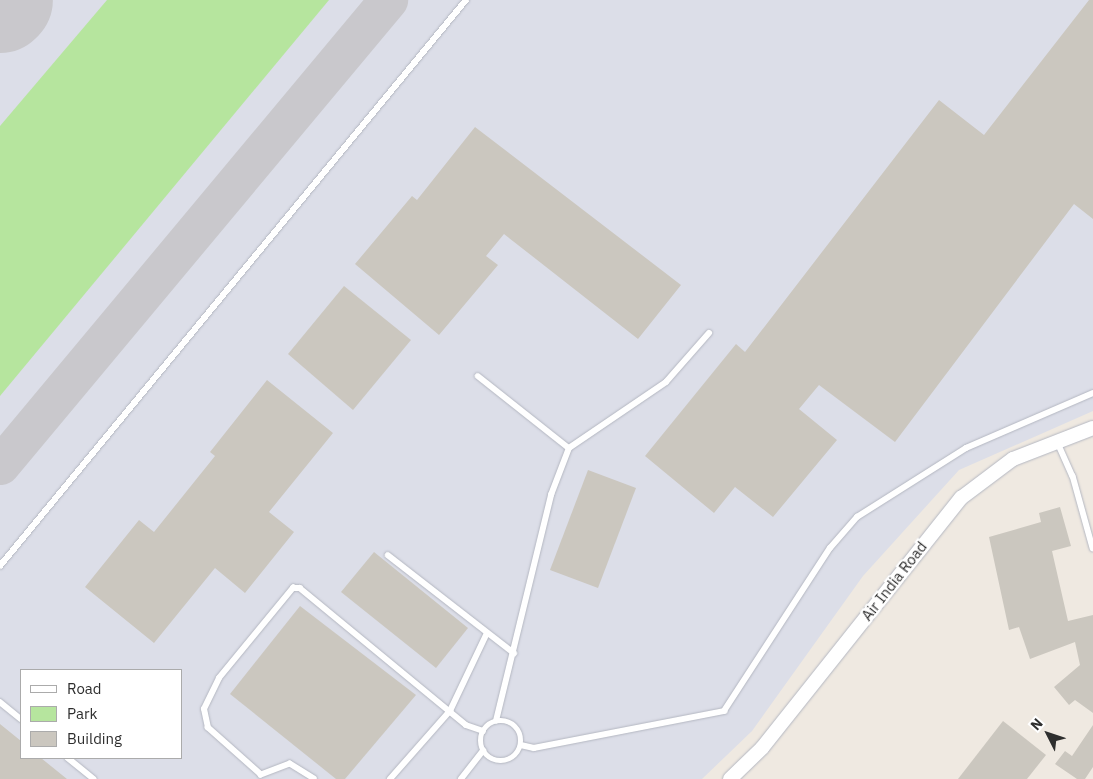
<!DOCTYPE html>
<style>
body{margin:0}
#map{position:relative;width:1093px;height:779px;overflow:hidden;background:#efe9e1;font-family:"IBM Plex Sans",sans-serif}
div>[style]{position:absolute}
.airport>*{inset:0;background:#dcdee8}
.green>*{inset:0;background:#b6e59e}
.taxiway>*{height:39px;margin:-19.5px;padding:0 19.5px;transform-origin:19.5px;border-radius:19.5px;background:#c9c8cc}
.runway>*{height:99px;margin:-49.5px;padding:0 49.5px;transform-origin:49.5px;border-radius:49.5px;background:#c9c8cc}
.building>*{inset:0;background:#cbc7bf}
.roads{filter:drop-shadow(0 0 1px #b4b7c1) drop-shadow(0 0 1px #b4b7c1)}
.service>*{height:5.5px;margin:-2.75px;padding:0 2.75px;transform-origin:2.75px;border-radius:2.75px;background:#fff}
.service>.ring{margin:-2.75px;padding:0;box-sizing:content-box;background:none;border:5.5px solid #fff;border-radius:50%}
.tertiary>*{height:14px;margin:-7px;padding:0 7px;transform-origin:7px;border-radius:7px;background:#fff}
span{translate:-50% -50%;white-space:nowrap;text-align:center;line-height:1.15;-webkit-text-stroke:4.5px #fff;paint-order:stroke}
.street-label{font-size:15px;color:#2e2e2e}
.legend{position:absolute;left:20px;top:669px;width:162px;height:90px;box-sizing:border-box;background:#fff;border:1px solid #ababab;margin:0;padding:6px 9px;list-style:none;font-size:15px;color:#2e2e2e}
.legend li{display:flex;align-items:center;gap:10px;height:25px}
.legend b{width:25px;border:1px solid #ababab}
.north{position:absolute;left:1023px;top:709px;width:50px;height:50px;-webkit-text-stroke:4px #fff;paint-order:stroke;rotate:311deg;font-size:14px;font-weight:700;line-height:20px;text-align:center;color:#2e2e2e}
.north::after{content:'';display:block;margin:auto;width:18px;height:22px;background:#2e2e2e;clip-path:polygon(50% 0,100% 100%,50% 72%,0 100%)}
</style>
<div id="map">
<div class="airport">
<i style="clip-path:polygon(evenodd,0 0,1093px 0,1093px 411px,959px 470px,863px 576px,752px 731px,702px 779px,0 779px,0 0,21px 670px,181px 670px,181px 758px,21px 758px,21px 670px)"></i>
</div>
<div class="green">
<i style="clip-path:polygon(107px 0,329px 0,0 396px,0 126px)"></i>
</div>
<div class="taxiway">
<i style="left:0;top:465px;width:606px;rotate:-50.16deg"></i>
</div>
<div class="runway">
<i style="left:0;top:3px;width:4px;rotate:-45deg"></i>
</div>
<div class="building">
<i style="clip-path:polygon(1089px 0,1093px 0,1093px 219px,1074px 204px,895px 442px,819px 385px,799px 409px,837px 440px,773px 517px,735px 487px,714px 513px,645px 456px,736px 344px,745px 352px,939px 100px,984px 135px)"></i>
<i style="clip-path:polygon(475px 127px,681px 285px,638px 339px,504px 234px,486px 256px,498px 265px,439px 335px,355px 264px,412px 196px,417px 200px)"></i>
<i style="clip-path:polygon(344px 286px,411px 340px,353px 410px,288px 354px)"></i>
<i style="clip-path:polygon(267px 380px,333px 433px,269px 512px,294px 532px,245px 593px,215px 568px,154px 643px,85px 587px,139px 520px,154px 532px,215px 456px,210px 452px)"></i>
<i style="clip-path:polygon(588px 470px,636px 488px,598px 588px,550px 570px)"></i>
<i style="clip-path:polygon(1060px 507px,1071px 546px,1052px 551px,1068px 621px,1093px 615px,1093px 713px,1075px 700px,1069px 705px,1054px 687px,1080px 665px,1075px 642px,1030px 659px,1019px 627px,1009px 630px,989px 537px,1041px 522px,1039px 513px)"></i>
<i style="clip-path:polygon(374px 552px,468px 628px,436px 668px,341px 592px)"></i>
<i style="clip-path:polygon(300px 606px,416px 695px,345px 779px,336px 779px,230px 694px)"></i>
<i style="clip-path:polygon(1003px 721px,1046px 755px,1027px 779px,958px 779px)"></i>
<i style="clip-path:polygon(0 724px,21px 741px,21px 758px,41px 758px,67px 779px,0 779px)"></i>
<i style="clip-path:polygon(1093px 725px,1093px 767px,1085px 779px,1077px 779px,1055px 764px,1065px 751px,1072px 756px)"></i>
</div>
<div class="roads">
<div class="service">
<i style="left:478px;top:376px;width:116px;rotate:38.4deg"></i>
<i style="left:1058px;top:443px;width:36px;rotate:66deg"></i>
<i style="left:1073px;top:476px;width:75px;rotate:74.5deg"></i>
<i style="left:388px;top:555px;width:160px;rotate:37.9deg"></i>
<i style="left:0;top:566px;width:733px;rotate:-50.53deg"></i>
<i style="left:0;top:702px;width:27px;rotate:39deg"></i>
<i class="ring" style="left:481px;top:721px;width:34.5px;height:34.5px"></i>
<i style="left:496px;top:721px;width:233px;rotate:-76.3deg"></i>
<i style="left:551px;top:495px;width:50px;rotate:-69deg"></i>
<i style="left:569px;top:448px;width:117px;rotate:-34.2deg"></i>
<i style="left:666px;top:382px;width:65px;rotate:-48.7deg"></i>
<i style="left:521px;top:745px;width:13px;rotate:13deg"></i>
<i style="left:534px;top:748px;width:194px;rotate:-11deg"></i>
<i style="left:724px;top:711px;width:194px;rotate:-57deg"></i>
<i style="left:830px;top:548px;width:41px;rotate:-48.9deg"></i>
<i style="left:857px;top:517px;width:129px;rotate:-32.3deg"></i>
<i style="left:966px;top:448px;width:138px;rotate:-23.4deg"></i>
<i style="left:68px;top:758px;width:33px;rotate:39deg"></i>
<i style="left:314px;top:779px;width:28px;rotate:-148deg"></i>
<i style="left:290px;top:764px;width:31px;rotate:159deg"></i>
<i style="left:261px;top:775px;width:71px;rotate:-138.4deg"></i>
<i style="left:208px;top:728px;width:19px;rotate:-102deg"></i>
<i style="left:204px;top:709px;width:34px;rotate:-64deg"></i>
<i style="left:219px;top:678px;width:117px;rotate:-50.6deg"></i>
<i style="left:293px;top:588px;width:7px"></i>
<i style="left:300px;top:588px;width:215px;rotate:39.5deg"></i>
<i style="left:466px;top:725px;width:18px;rotate:19deg"></i>
<i style="left:390px;top:779px;width:91px;rotate:-48.6deg"></i>
<i style="left:450px;top:711px;width:86px;rotate:-64.6deg"></i>
<i style="left:461px;top:779px;width:36px;rotate:-52deg"></i>
</div>
<div class="tertiary">
<i style="left:730px;top:779px;width:45px;rotate:-44.1deg"></i>
<i style="left:762px;top:748px;width:320px;rotate:-51.5deg"></i>
<i style="left:961px;top:498px;width:65px;rotate:-36.9deg"></i>
<i style="left:1013px;top:459px;width:86px;rotate:-21.2deg"></i>
</div>
</div>
<div class="street-label">
<span style="left:894px;top:581px;rotate:-52deg">Air India Road</span>
</div>
<ul class="legend">
<li><b style="height:6px;background:#fff"></b>Road</li>
<li><b style="height:14px;background:#b6e59e"></b>Park</li>
<li><b style="height:14px;background:#cbc7bf"></b>Building</li>
</ul>
<div class="north">N</div>
</div>
